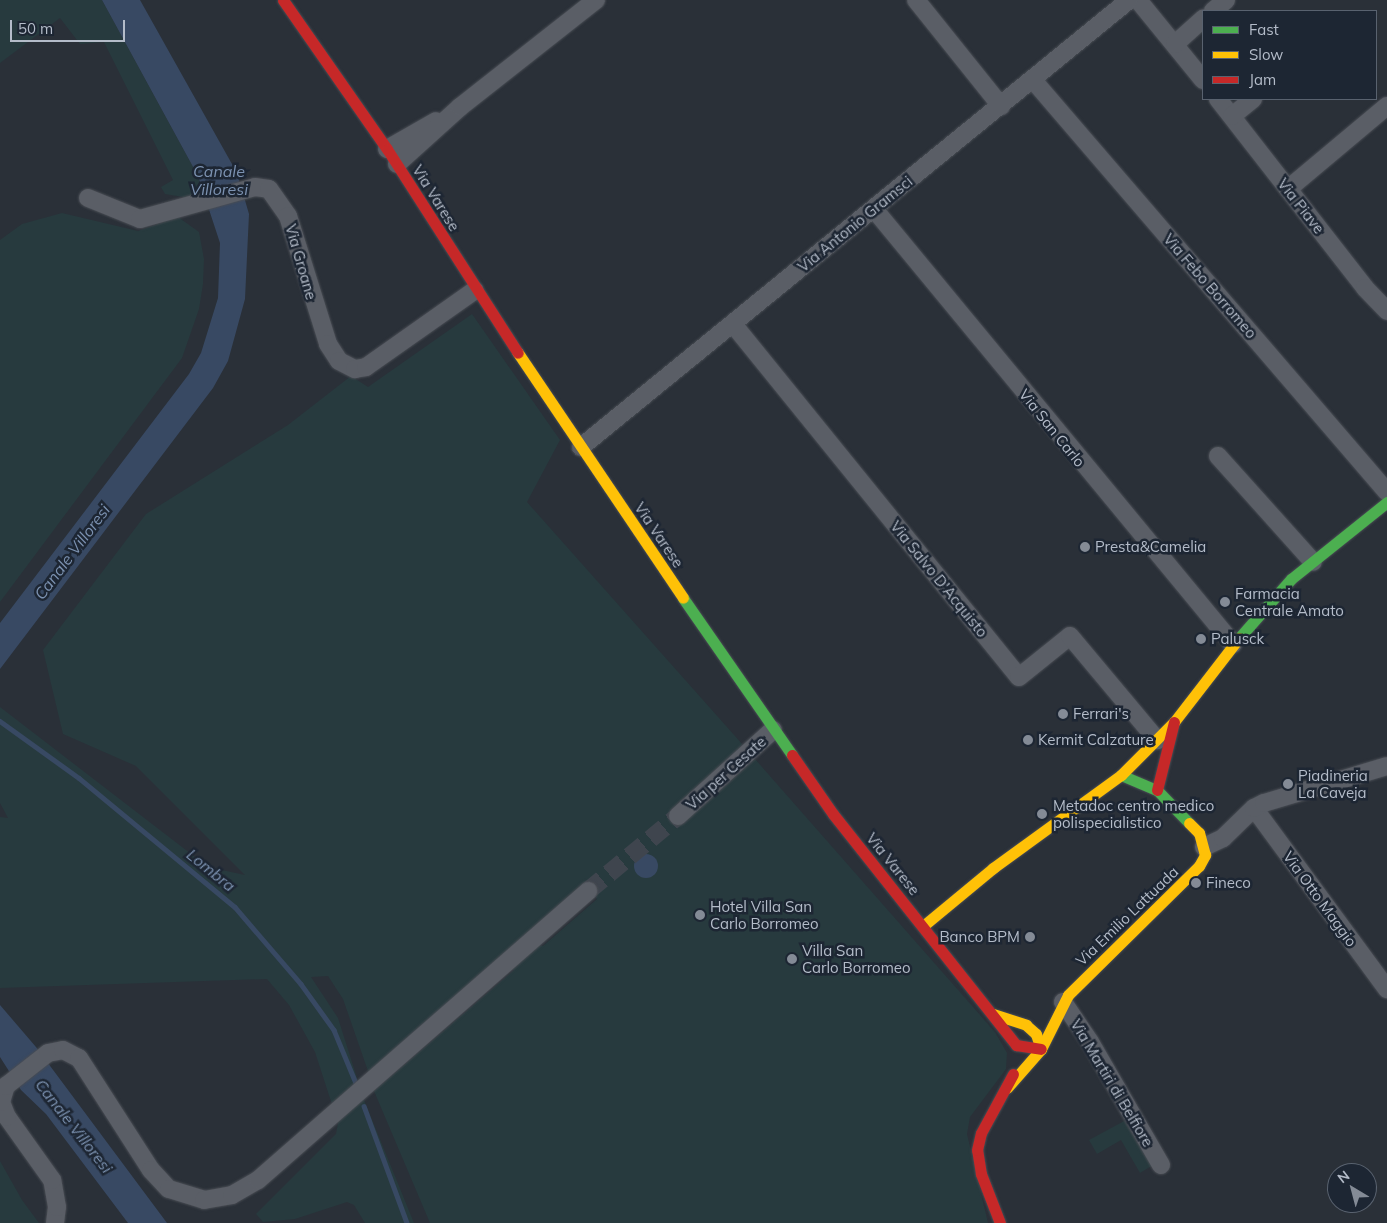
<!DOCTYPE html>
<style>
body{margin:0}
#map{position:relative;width:1387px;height:1223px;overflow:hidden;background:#2a3038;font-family:Mulish,sans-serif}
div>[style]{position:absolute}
.green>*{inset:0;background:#273a3e}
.water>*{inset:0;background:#384963}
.round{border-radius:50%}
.stream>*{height:4.5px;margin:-2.25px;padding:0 2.25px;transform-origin:2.25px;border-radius:2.25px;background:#384963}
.street-tunnel>*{height:18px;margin-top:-9px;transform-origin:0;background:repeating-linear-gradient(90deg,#3f454e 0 18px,transparent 0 27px)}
.roads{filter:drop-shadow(0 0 1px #484c53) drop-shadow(0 0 1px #484c53)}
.street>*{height:18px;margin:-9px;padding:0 9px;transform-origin:9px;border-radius:9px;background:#5a5e66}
.fast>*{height:11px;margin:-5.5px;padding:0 5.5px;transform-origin:5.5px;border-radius:5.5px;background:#4caf50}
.slow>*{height:11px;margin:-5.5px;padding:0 5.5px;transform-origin:5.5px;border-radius:5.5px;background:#ffc107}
.jam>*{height:11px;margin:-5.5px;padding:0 5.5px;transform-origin:5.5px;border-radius:5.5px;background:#c62828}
.dots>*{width:14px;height:14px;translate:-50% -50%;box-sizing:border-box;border:2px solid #1d2633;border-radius:50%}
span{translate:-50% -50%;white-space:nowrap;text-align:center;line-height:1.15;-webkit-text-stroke:5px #1d2633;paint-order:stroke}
.street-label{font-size:15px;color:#b4bcc9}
.poi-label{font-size:15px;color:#b4bcc9}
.left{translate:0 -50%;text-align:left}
.right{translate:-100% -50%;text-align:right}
.water-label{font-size:16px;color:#7c92b1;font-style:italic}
.legend{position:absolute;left:1202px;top:10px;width:175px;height:90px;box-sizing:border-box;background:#1d2633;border:1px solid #59626f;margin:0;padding:6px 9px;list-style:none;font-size:15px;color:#b4bcc9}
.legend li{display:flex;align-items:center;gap:10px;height:25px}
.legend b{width:25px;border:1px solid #59626f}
.north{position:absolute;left:1327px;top:1163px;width:50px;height:50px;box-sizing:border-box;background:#1d2633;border:1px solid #59626f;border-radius:50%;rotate:323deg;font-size:14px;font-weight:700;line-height:20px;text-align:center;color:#b4bcc9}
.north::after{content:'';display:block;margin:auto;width:18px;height:22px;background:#848b96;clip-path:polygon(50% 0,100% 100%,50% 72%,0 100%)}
.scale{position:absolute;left:10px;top:20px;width:115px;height:22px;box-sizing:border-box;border:2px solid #b4bcc9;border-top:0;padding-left:6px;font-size:15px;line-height:18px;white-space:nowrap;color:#b4bcc9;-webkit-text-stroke:4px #1d2633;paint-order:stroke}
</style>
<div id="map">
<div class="green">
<i style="clip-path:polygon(0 0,102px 0,198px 176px,202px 192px,189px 198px,165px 194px,161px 187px,173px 180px,104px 42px,80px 44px,60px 18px,0 63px)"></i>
<i style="clip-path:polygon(62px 213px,138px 231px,178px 217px,199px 232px,204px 259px,203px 284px,199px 309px,182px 358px,0 602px,0 240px,22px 224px)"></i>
<i style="clip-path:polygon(evenodd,472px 314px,560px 440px,527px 502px,743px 745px,670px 811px,682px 824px,755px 759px,995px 1032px,1007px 1053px,1006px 1069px,970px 1117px,967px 1134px,988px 1223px,430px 1223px,374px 1091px,514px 970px,487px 971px,369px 1074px,343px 999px,328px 976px,311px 977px,338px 1018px,364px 1100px,414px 1223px,365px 1223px,354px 1205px,347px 1202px,295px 1219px,263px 1222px,256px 1214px,336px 1134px,338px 1123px,315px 1052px,289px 1005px,267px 979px,0 988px,0 817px,8px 818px,0 803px,0 707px,208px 867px,245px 875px,136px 766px,63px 734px,43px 650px,146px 514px,288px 425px,351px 376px,368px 387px,472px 314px,586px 885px,597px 899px,543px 946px,522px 941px,586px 885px)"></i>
<i style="clip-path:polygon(1126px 1120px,1153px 1165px,1140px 1173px,1121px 1140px,1097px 1154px,1089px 1140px)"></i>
<i style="clip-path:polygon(0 1161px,22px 1200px,39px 1223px,0 1223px)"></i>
</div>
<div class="water">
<i style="clip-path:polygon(102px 0,140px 0,237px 173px,249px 214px,245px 299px,228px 361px,213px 388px,0 669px,0 623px,189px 374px,201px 353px,218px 298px,220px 243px,198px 176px)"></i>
<i class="round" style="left:634px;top:854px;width:24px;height:24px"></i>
<i style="clip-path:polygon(0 1005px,36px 1047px,167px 1223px,128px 1223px,46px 1114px,21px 1090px,0 1057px)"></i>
</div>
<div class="stream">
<i style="left:0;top:721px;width:97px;rotate:35.8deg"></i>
<i style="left:79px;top:778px;width:202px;rotate:39.6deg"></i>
<i style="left:235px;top:907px;width:101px;rotate:49.4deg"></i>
<i style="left:301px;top:984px;width:57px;rotate:54.3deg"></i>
<i style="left:334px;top:1030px;width:57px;rotate:67.5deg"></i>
<i style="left:364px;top:1106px;width:125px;rotate:69.8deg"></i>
</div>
<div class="street-tunnel">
<i style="left:588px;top:891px;width:117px;rotate:-39.8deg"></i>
</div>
<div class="roads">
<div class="street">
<i style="left:916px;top:0;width:136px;rotate:51.3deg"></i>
<i style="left:1138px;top:0;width:103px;rotate:50.9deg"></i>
<i style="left:1213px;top:11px;width:17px;rotate:-40deg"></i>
<i style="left:1175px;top:44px;width:38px;rotate:-42deg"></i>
<i style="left:1033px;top:80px;width:543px;rotate:49.33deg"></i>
<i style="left:1218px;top:99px;width:239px;rotate:52.1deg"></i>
<i style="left:1365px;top:288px;width:32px;rotate:46deg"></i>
<i style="left:1232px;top:116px;width:27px;rotate:-39deg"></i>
<i style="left:387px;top:149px;width:56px;rotate:-29.7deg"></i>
<i style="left:397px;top:164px;width:85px;rotate:-42.1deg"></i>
<i style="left:460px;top:107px;width:173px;rotate:-38.2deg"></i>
<i style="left:1288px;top:189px;width:129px;rotate:-40deg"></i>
<i style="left:88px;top:198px;width:56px;rotate:22deg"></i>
<i style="left:140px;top:219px;width:119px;rotate:-15.5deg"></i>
<i style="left:255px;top:187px;width:14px;rotate:8deg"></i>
<i style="left:269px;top:189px;width:33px;rotate:55deg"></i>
<i style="left:288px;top:216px;width:134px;rotate:72.6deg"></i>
<i style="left:328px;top:344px;width:20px;rotate:57deg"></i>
<i style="left:339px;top:361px;width:18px;rotate:27deg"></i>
<i style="left:355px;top:369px;width:11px;rotate:-10deg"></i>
<i style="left:366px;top:367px;width:133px;rotate:-35.2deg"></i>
<i style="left:874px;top:209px;width:564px;rotate:50.47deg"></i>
<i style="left:733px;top:324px;width:454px;rotate:51deg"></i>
<i style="left:1019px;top:677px;width:65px;rotate:-38.8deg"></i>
<i style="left:1070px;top:636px;width:136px;rotate:50.1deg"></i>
<i style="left:581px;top:447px;width:707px;rotate:-39.2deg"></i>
<i style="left:1218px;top:456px;width:142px;rotate:48.1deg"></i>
<i style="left:1254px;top:808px;width:225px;rotate:53.7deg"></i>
<i style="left:678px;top:816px;width:128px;rotate:-42.2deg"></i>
<i style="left:1204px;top:847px;width:21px;rotate:-25deg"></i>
<i style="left:1223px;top:838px;width:43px;rotate:-44.1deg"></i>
<i style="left:1254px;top:808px;width:11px;rotate:-27deg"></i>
<i style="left:1264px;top:803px;width:128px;rotate:-16.7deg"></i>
<i style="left:1063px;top:1002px;width:48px;rotate:56deg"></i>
<i style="left:1090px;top:1042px;width:142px;rotate:60deg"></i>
<i style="left:55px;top:1223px;width:16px;rotate:-83deg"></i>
<i style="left:57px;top:1207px;width:27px;rotate:-100deg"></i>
<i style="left:52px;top:1180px;width:77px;rotate:-125.5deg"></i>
<i style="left:7px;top:1117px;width:16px;rotate:-112deg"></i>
<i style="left:1px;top:1102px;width:17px;rotate:-73deg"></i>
<i style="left:6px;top:1086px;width:53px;rotate:-38.2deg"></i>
<i style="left:48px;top:1053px;width:15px;rotate:-11deg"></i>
<i style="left:63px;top:1050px;width:18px;rotate:27deg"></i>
<i style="left:79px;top:1058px;width:133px;rotate:57.3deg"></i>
<i style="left:151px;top:1170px;width:26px;rotate:47deg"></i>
<i style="left:169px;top:1189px;width:37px;rotate:17deg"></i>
<i style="left:204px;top:1200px;width:28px;rotate:-10deg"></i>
<i style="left:232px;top:1195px;width:30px;rotate:-30deg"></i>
<i style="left:258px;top:1180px;width:439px;rotate:-41.2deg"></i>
</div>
<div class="fast">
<i style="left:683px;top:598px;width:191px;rotate:55.2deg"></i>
<i style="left:1239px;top:638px;width:79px;rotate:-48.6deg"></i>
<i style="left:1291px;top:579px;width:123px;rotate:-38.7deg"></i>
<i style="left:1121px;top:775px;width:39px;rotate:23deg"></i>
<i style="left:1157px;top:790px;width:46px;rotate:45.9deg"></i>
</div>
<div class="slow">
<i style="left:518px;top:353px;width:295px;rotate:56deg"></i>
<i style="left:923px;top:926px;width:91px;rotate:-39.6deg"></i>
<i style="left:993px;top:868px;width:158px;rotate:-36deg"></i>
<i style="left:1121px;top:775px;width:75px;rotate:-45deg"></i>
<i style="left:1174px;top:722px;width:106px;rotate:-52.3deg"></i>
<i style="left:993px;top:1014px;width:35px;rotate:18deg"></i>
<i style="left:1026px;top:1025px;width:13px;rotate:42deg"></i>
<i style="left:1036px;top:1034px;width:16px;rotate:72deg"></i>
<i style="left:1007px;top:1088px;width:52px;rotate:-48.9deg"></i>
<i style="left:1041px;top:1049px;width:60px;rotate:-63.4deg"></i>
<i style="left:1068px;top:995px;width:184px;rotate:-44.6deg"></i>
<i style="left:1199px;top:866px;width:13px;rotate:-61deg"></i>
<i style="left:1205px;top:855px;width:23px;rotate:-105deg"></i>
<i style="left:1199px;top:833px;width:14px;rotate:-135deg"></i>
</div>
<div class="jam">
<i style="left:283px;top:0;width:182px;rotate:55.1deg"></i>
<i style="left:387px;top:149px;width:242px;rotate:57.3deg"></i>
<i style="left:792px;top:755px;width:72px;rotate:55.2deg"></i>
<i style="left:833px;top:814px;width:295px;rotate:51.6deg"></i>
<i style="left:1016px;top:1045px;width:25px;rotate:9deg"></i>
<i style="left:1157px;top:790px;width:70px;rotate:-76deg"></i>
<i style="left:1000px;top:1223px;width:53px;rotate:-111.2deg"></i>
<i style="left:981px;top:1174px;width:24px;rotate:-99deg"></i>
<i style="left:977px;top:1150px;width:17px;rotate:-77deg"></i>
<i style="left:981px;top:1133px;width:67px;rotate:-61.5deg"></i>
</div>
</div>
<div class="dots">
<i style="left:1085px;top:547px;background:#848b96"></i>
<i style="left:1225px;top:602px;background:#848b96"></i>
<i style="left:1201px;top:639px;background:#848b96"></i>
<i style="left:1063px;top:714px;background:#848b96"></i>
<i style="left:1028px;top:740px;background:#848b96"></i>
<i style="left:1288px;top:784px;background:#848b96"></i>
<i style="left:1042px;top:814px;background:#848b96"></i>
<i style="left:1196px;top:883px;background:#848b96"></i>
<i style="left:700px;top:915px;background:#848b96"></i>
<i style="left:1030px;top:937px;background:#848b96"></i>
<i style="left:792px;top:959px;background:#848b96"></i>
</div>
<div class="street-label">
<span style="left:436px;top:198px;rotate:58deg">Via Varese</span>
<span style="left:1301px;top:206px;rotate:52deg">Via Piave</span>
<span style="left:855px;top:224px;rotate:-39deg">Via Antonio Gramsci</span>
<span style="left:301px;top:262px;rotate:74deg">Via Groane</span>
<span style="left:1210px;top:286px;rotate:49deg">Via Febo Borromeo</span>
<span style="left:1052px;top:428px;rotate:51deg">Via San Carlo</span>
<span style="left:659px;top:535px;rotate:56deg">Via Varese</span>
<span style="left:939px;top:579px;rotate:51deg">Via Salvo D'Acquisto</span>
<span style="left:726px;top:773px;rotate:-42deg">Via per Cesate</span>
<span style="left:893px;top:864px;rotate:51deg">Via Varese</span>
<span style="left:1320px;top:899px;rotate:54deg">Via Otto Maggio</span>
<span style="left:1127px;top:916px;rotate:-44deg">Via Emilio Lattuada</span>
<span style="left:1112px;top:1083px;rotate:59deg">Via Martiri di Belfiore</span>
</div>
<div class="poi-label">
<span class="left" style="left:1095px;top:547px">Presta&amp;Camelia</span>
<span class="left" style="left:1235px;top:602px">Farmacia<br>Centrale Amato</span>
<span class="left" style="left:1211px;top:639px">Palusck</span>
<span class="left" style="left:1073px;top:714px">Ferrari's</span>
<span class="left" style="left:1038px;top:740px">Kermit Calzature</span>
<span class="left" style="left:1298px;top:784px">Piadineria<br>La Caveja</span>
<span class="left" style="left:1053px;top:814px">Metadoc centro medico<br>polispecialistico</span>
<span class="left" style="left:1206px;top:883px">Fineco</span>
<span class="left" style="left:710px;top:915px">Hotel Villa San<br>Carlo Borromeo</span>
<span class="right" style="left:1020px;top:937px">Banco BPM</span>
<span class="left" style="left:802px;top:959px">Villa San<br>Carlo Borromeo</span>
</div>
<div class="water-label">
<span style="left:219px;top:180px">Canale<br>Villoresi</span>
<span style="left:72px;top:552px;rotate:-53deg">Canale Villoresi</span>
<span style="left:211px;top:870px;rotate:39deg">Lombra</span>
<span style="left:74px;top:1126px;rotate:52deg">Canale Villoresi</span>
</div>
<ul class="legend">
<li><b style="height:6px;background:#4caf50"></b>Fast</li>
<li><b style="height:6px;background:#ffc107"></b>Slow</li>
<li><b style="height:6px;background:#c62828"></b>Jam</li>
</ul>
<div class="north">N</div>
<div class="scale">50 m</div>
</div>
